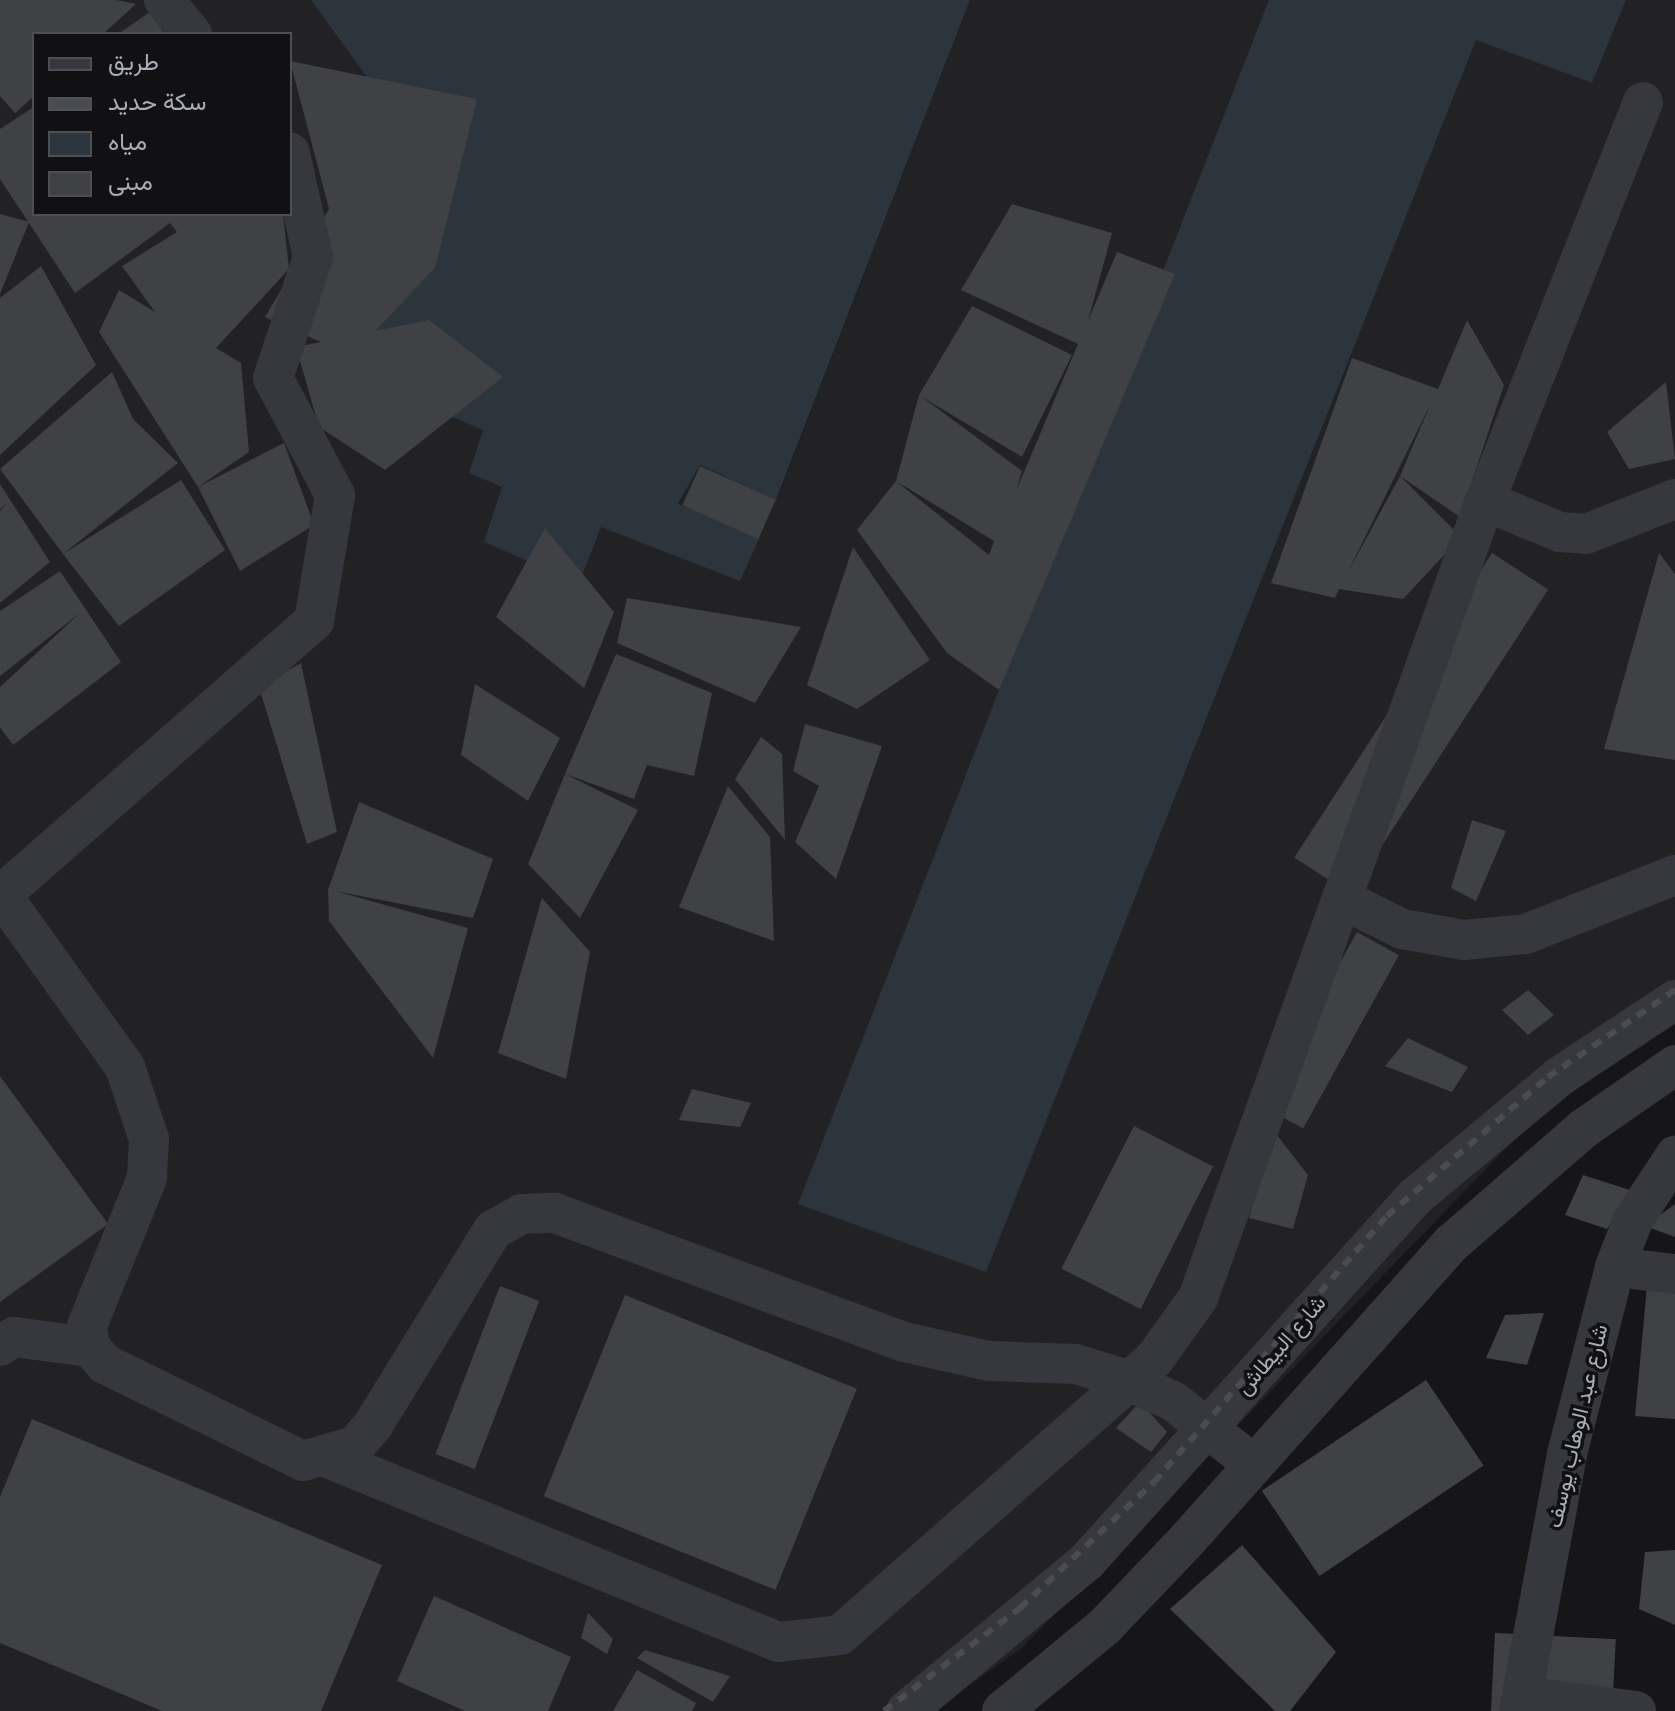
<!DOCTYPE html>
<meta charset="utf-8">
<style>
body{margin:0}
#map{position:relative;width:1675px;height:1711px;overflow:hidden;background:#161618;font-family:"Public Sans",Vazirmatn,sans-serif}
div>[style]{position:absolute}
.built>*{inset:0;background:#222225}
.water>*{inset:0;background:#2c353c}
.building>*{inset:0;background:#404145;transform-origin:0 0}
.minor>*{height:40px;margin:-20px;padding:0 20px;transform-origin:20px;border-radius:20px;background:#37383d}
.rail>*{height:6px;margin-top:-3px;transform-origin:0;background:repeating-linear-gradient(90deg,#4a4c52 0 10px,transparent 0 18px)}
span{translate:-50% -50%;white-space:nowrap;text-align:center;line-height:1.15;-webkit-text-stroke:7px #111113;paint-order:stroke}
.street-label{font-size:22px;color:#a8adb8}
.legend{position:absolute;left:32px;top:32px;width:260px;height:184px;box-sizing:border-box;background:#111113;border:2px solid #4d4f55;margin:0;padding:10px 14px;list-style:none;font-size:24px;color:#a8adb8}
.legend li{display:flex;align-items:center;gap:16px;height:40px}
.legend b{width:40px;border:2px solid #4d4f55}
</style>
<div id="map">
<div class="built">
<div style="clip-path:polygon(evenodd,0 0,311px 0,413px 141px,326px 363px,484px 430px,502px 486px,740px 581px,759px 537px,678px 505px,700px 465px,777px 499px,970px 0,1371px 0,1592px 83px,1626px 0,1675px 0,1675px 1015px,1548px 1105px,1022px 1648px,933px 1711px,0 1711px,0 0,34px 34px,290px 34px,290px 214px,34px 214px,34px 34px)"></div>
</div>
<div class="water">
<div style="clip-path:polygon(311px 0,970px 0,776px 500px,700px 465px,678px 504px,760px 537px,740px 581px,601px 527px,579px 583px,484px 542px,502px 487px,469px 473px,483px 430px,326px 363px,413px 141px)"></div>
<div style="clip-path:polygon(1269px 0,1626px 0,1592px 83px,1476px 40px,986px 1272px,798px 1204px)"></div>
</div>
<div class="building">
<div style="clip-path:polygon(0 0,116px 0,136px 4px,103px 34px,34px 34px,34px 96px,15px 113px,0 96px)"></div>
<div style="clip-path:polygon(150px 12px,165px 34px,118px 34px)"></div>
<div style="clip-path:polygon(290px 61px,477px 99px,435px 268px,375px 331px,429px 320px,503px 377px,385px 470px,319px 427px,296px 347px,321px 342px,265px 317px,329px 209px)"></div>
<div style="clip-path:polygon(34px 107px,34px 214px,283px 214px,289px 269px,216px 348px,241px 363px,249px 452px,198px 487px,99px 332px,119px 290px,155px 312px,122px 266px,177px 232px,170px 223px,75px 293px,0 179px,0 129px)"></div>
<div style="clip-path:polygon(evenodd,1012px 204px,1112px 233px,1088px 321px,1117px 252px,1175px 274px,999px 690px,947px 653px,857px 530px,896px 481px,919px 395px,972px 306px,1072px 355px,1022px 457px,922px 397px,1022px 471px,1016px 491px,1078px 344px,961px 290px,1012px 204px,896px 481px,994px 541px,989px 555px,896px 481px)"></div>
<div style="clip-path:polygon(0 214px,29px 222px,0 294px)"></div>
<div style="clip-path:polygon(41px 266px,96px 365px,0 455px,0 298px)"></div>
<div style="clip-path:polygon(1467px 320px,1504px 385px,1460px 517px,1400px 476px,1431px 403px,1347px 574px,1400px 476px,1461px 537px,1403px 599px,1339px 589px,1335px 598px,1271px 583px,1352px 358px,1438px 389px)"></div>
<div style="clip-path:polygon(112px 372px,133px 419px,178px 463px,63px 554px,181px 480px,225px 550px,119px 626px,63px 554px,0 469px)"></div>
<div style="clip-path:polygon(1666px 382px,1675px 459px,1629px 469px,1607px 432px)"></div>
<div style="clip-path:polygon(284px 443px,314px 525px,240px 571px,198px 487px)"></div>
<div style="left:700px;top:466px;width:83px;height:43px;rotate:24deg"></div>
<div style="clip-path:polygon(0 484px,50px 562px,0 603px,0 511px,7px 503px,0 509px)"></div>
<div style="clip-path:polygon(545px 528px,614px 612px,584px 688px,496px 617px)"></div>
<div style="clip-path:polygon(853px 547px,930px 660px,857px 709px,807px 685px)"></div>
<div style="left:1492px;top:553px;width:67px;height:363px;rotate:33deg"></div>
<div style="clip-path:polygon(1659px 553px,1675px 574px,1675px 760px,1604px 749px)"></div>
<div style="clip-path:polygon(60px 571px,121px 662px,13px 745px,0 727px,0 687px,80px 613px,0 676px,0 611px)"></div>
<div style="clip-path:polygon(627px 598px,801px 627px,755px 703px,617px 643px)"></div>
<div style="clip-path:polygon(616px 654px,712px 693px,694px 776px,647px 765px,634px 799px,565px 774px)"></div>
<div style="clip-path:polygon(301px 663px,337px 832px,307px 844px,259px 687px)"></div>
<div style="clip-path:polygon(475px 684px,560px 738px,528px 801px,461px 755px)"></div>
<div style="clip-path:polygon(805px 724px,882px 746px,836px 879px,795px 842px,819px 786px,793px 771px)"></div>
<div style="clip-path:polygon(761px 737px,782px 754px,785px 840px,735px 779px)"></div>
<div style="clip-path:polygon(565px 774px,638px 810px,580px 918px,528px 864px)"></div>
<div style="clip-path:polygon(728px 786px,770px 837px,774px 941px,679px 907px)"></div>
<div style="clip-path:polygon(359px 802px,493px 859px,473px 918px,335px 891px,468px 928px,433px 1058px,329px 921px,328px 890px)"></div>
<div style="clip-path:polygon(1472px 820px,1506px 831px,1476px 901px,1451px 888px)"></div>
<div style="clip-path:polygon(542px 898px,590px 952px,566px 1079px,498px 1053px)"></div>
<div style="left:1357px;top:932px;width:48px;height:198px;rotate:29deg"></div>
<div style="clip-path:polygon(1528px 990px,1554px 1015px,1528px 1035px,1502px 1010px)"></div>
<div style="clip-path:polygon(1408px 1038px,1468px 1067px,1452px 1092px,1385px 1066px)"></div>
<div style="clip-path:polygon(0 1076px,108px 1224px,0 1302px)"></div>
<div style="clip-path:polygon(692px 1089px,751px 1103px,740px 1127px,679px 1120px)"></div>
<div style="left:1134px;top:1126px;width:89px;height:160px;rotate:27deg"></div>
<div style="clip-path:polygon(1273px 1130px,1308px 1175px,1293px 1229px,1249px 1218px)"></div>
<div style="clip-path:polygon(1583px 1175px,1633px 1191px,1607px 1229px,1565px 1215px)"></div>
<div style="clip-path:polygon(1675px 1204px,1675px 1237px,1645px 1226px)"></div>
<div style="clip-path:polygon(1650px 1254px,1675px 1257px,1675px 1419px,1635px 1416px)"></div>
<div style="left:500px;top:1286px;width:42px;height:180px;rotate:21deg"></div>
<div style="left:625px;top:1295px;width:250px;height:217px;rotate:22deg"></div>
<div style="clip-path:polygon(1544px 1313px,1527px 1365px,1486px 1358px,1505px 1315px)"></div>
<div style="left:1426px;top:1380px;width:103px;height:198px;rotate:56deg"></div>
<div style="clip-path:polygon(1140px 1402px,1167px 1432px,1151px 1452px,1116px 1428px)"></div>
<div style="clip-path:polygon(32px 1419px,382px 1565px,321px 1711px,162px 1711px,0 1643px,0 1497px)"></div>
<div style="clip-path:polygon(1242px 1545px,1336px 1652px,1290px 1711px,1275px 1711px,1170px 1609px)"></div>
<div style="clip-path:polygon(1675px 1550px,1675px 1625px,1639px 1609px,1645px 1552px)"></div>
<div style="clip-path:polygon(434px 1596px,571px 1657px,548px 1711px,465px 1711px,397px 1681px)"></div>
<div style="clip-path:polygon(588px 1613px,613px 1639px,607px 1654px,581px 1638px)"></div>
<div style="left:1495px;top:1633px;width:121px;height:78px;rotate:3deg"></div>
<div style="clip-path:polygon(645px 1650px,730px 1676px,713px 1702px,637px 1658px)"></div>
<div style="clip-path:polygon(637px 1670px,696px 1703px,692px 1711px,613px 1711px)"></div>
</div>
<div class="minor">
<div style="left:164px;top:0;width:44px;rotate:50.5deg"></div>
<div style="left:1485px;top:501px;width:81px;rotate:22.5deg"></div>
<div style="left:1560px;top:532px;width:26px;rotate:4deg"></div>
<div style="left:1586px;top:534px;width:96px;rotate:-21.5deg"></div>
<div style="left:0;top:893px;width:214px;rotate:54.3deg"></div>
<div style="left:125px;top:1067px;width:76px;rotate:71.6deg"></div>
<div style="left:149px;top:1139px;width:39px;rotate:93deg"></div>
<div style="left:147px;top:1178px;width:160px;rotate:112.1deg"></div>
<div style="left:87px;top:1326px;width:21px;rotate:82deg"></div>
<div style="left:90px;top:1347px;width:23px;rotate:49deg"></div>
<div style="left:105px;top:1364px;width:220px;rotate:26.1deg"></div>
<div style="left:303px;top:1461px;width:54px;rotate:-16.1deg"></div>
<div style="left:355px;top:1446px;width:28px;rotate:-49deg"></div>
<div style="left:373px;top:1425px;width:229px;rotate:-58.4deg"></div>
<div style="left:493px;top:1230px;width:33px;rotate:-29deg"></div>
<div style="left:522px;top:1214px;width:33px;rotate:-2deg"></div>
<div style="left:555px;top:1213px;width:372px;rotate:20.3deg"></div>
<div style="left:904px;top:1342px;width:87px;rotate:12.6deg"></div>
<div style="left:989px;top:1361px;width:87px;rotate:2deg"></div>
<div style="left:1076px;top:1364px;width:50px;rotate:17.4deg"></div>
<div style="left:1124px;top:1379px;width:54px;rotate:24.2deg"></div>
<div style="left:1173px;top:1401px;width:102px;rotate:38.2deg"></div>
<div style="left:1px;top:895px;width:416px;rotate:-41.2deg"></div>
<div style="left:314px;top:621px;width:128px;rotate:-80.5deg"></div>
<div style="left:335px;top:495px;width:132px;rotate:-117.9deg"></div>
<div style="left:273px;top:378px;width:127px;rotate:-71.7deg"></div>
<div style="left:313px;top:257px;width:107px;rotate:-102.5deg"></div>
<div style="left:1346px;top:901px;width:63px;rotate:26.6deg"></div>
<div style="left:1402px;top:929px;width:63px;rotate:10.1deg"></div>
<div style="left:1464px;top:940px;width:62px;rotate:-5.5deg"></div>
<div style="left:1526px;top:934px;width:160px;rotate:-21.6deg"></div>
<div style="left:1615px;top:1267px;width:60px;rotate:6.7deg"></div>
<div style="left:0;top:1346px;width:17px;rotate:-33deg"></div>
<div style="left:14px;top:1337px;width:77px;rotate:7.5deg"></div>
<div style="left:330px;top:1459px;width:485px;rotate:22.2deg"></div>
<div style="left:779px;top:1642px;width:61px;rotate:-6.5deg"></div>
<div style="left:840px;top:1635px;width:419px;rotate:-41.3deg"></div>
<div style="left:1155px;top:1358px;width:74px;rotate:-54.4deg"></div>
<div style="left:1198px;top:1298px;width:847px;rotate:-70.2deg"></div>
<div style="left:1485px;top:501px;width:429px;rotate:-68.4deg"></div>
<div style="left:1522px;top:1696px;width:115px;rotate:7.5deg"></div>
<div style="left:906px;top:1711px;width:235px;rotate:-39.6deg"></div>
<div style="left:1087px;top:1561px;width:491px;rotate:-48deg"></div>
<div style="left:1416px;top:1196px;width:187px;rotate:-39.8deg"></div>
<div style="left:1560px;top:1076px;width:138px;rotate:-33.5deg"></div>
<div style="left:1002px;top:1711px;width:134px;rotate:-39.5deg"></div>
<div style="left:1105px;top:1626px;width:120px;rotate:-46.3deg"></div>
<div style="left:1188px;top:1539px;width:397px;rotate:-48.3deg"></div>
<div style="left:1452px;top:1243px;width:174px;rotate:-41deg"></div>
<div style="left:1583px;top:1129px;width:112px;rotate:-34.8deg"></div>
<div style="left:1519px;top:1711px;width:261px;rotate:-79.4deg"></div>
<div style="left:1567px;top:1454px;width:193px;rotate:-75.6deg"></div>
<div style="left:1615px;top:1267px;width:50px;rotate:-69deg"></div>
<div style="left:1633px;top:1220px;width:77px;rotate:-56.7deg"></div>
</div>
<div class="rail">
<div style="left:884px;top:1711px;width:171px;rotate:-37.1deg"></div>
<div style="left:1020px;top:1608px;width:184px;rotate:-43.2deg"></div>
<div style="left:1154px;top:1482px;width:354px;rotate:-48.8deg"></div>
<div style="left:1387px;top:1216px;width:213px;rotate:-40.8deg"></div>
<div style="left:1548px;top:1077px;width:154px;rotate:-34.4deg"></div>
</div>
<div class="street-label">
<span style="left:1281px;top:1345px;rotate:-49deg">شارع البيطاش</span>
<span style="left:1577px;top:1426px;rotate:-77deg">شارع عبد الوهاب يوسف</span>
</div>
<ul class="legend">
<li><b style="height:10px;background:#37383d"></b>طريق</li>
<li><b style="height:10px;background:#4a4c52"></b>سكة حديد</li>
<li><b style="height:22px;background:#2c353c"></b>مياه</li>
<li><b style="height:22px;background:#404145"></b>مبنى</li>
</ul>
</div>
